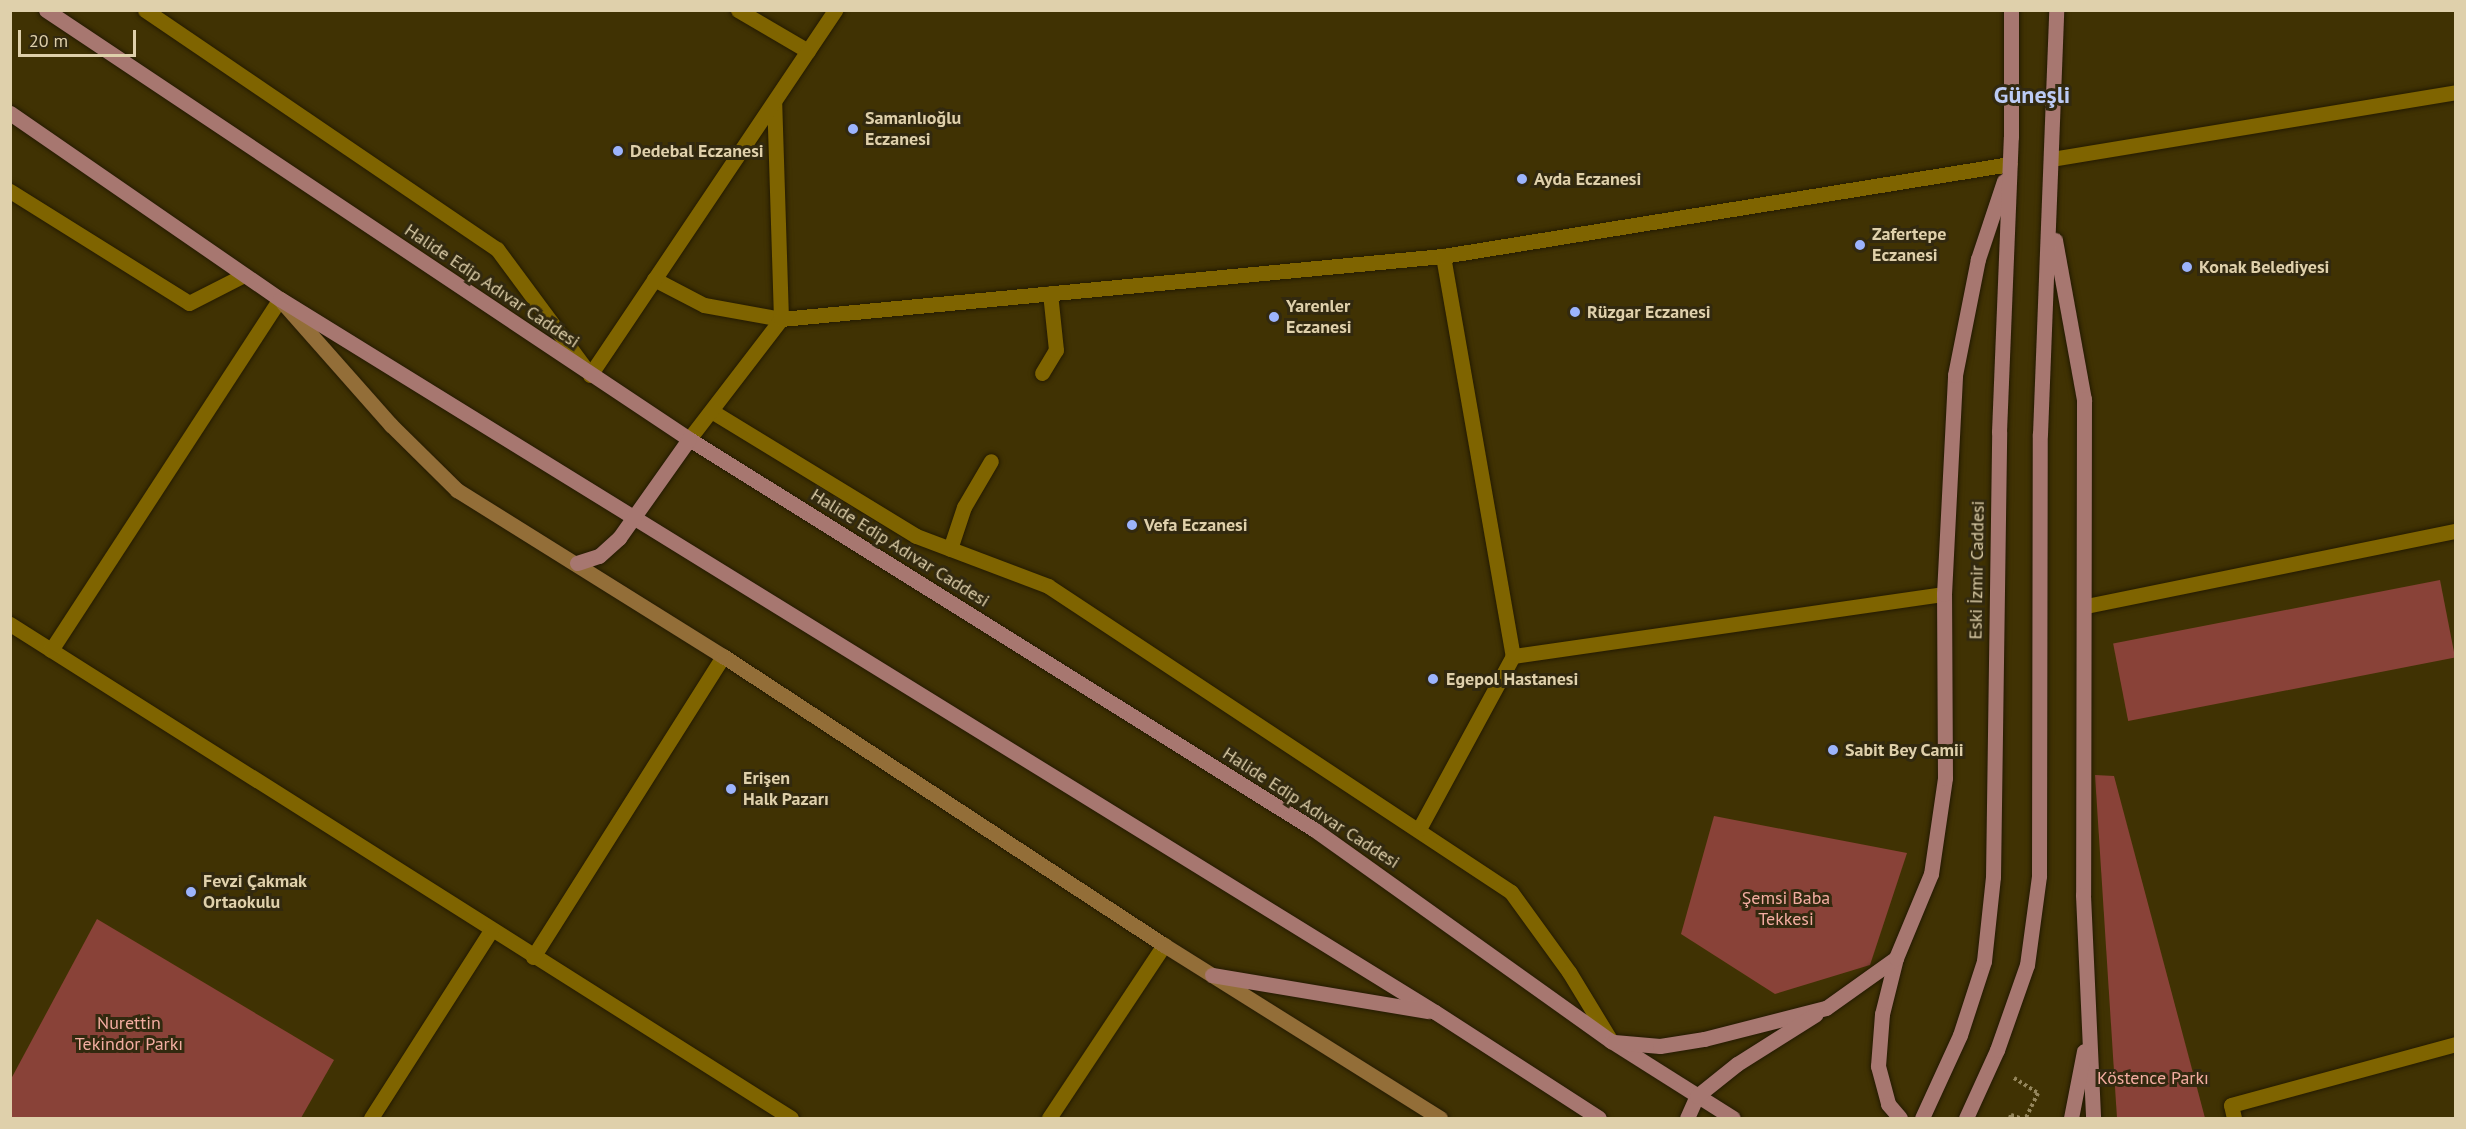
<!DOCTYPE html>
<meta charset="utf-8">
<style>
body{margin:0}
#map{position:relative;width:2466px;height:1129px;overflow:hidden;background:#403203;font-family:"PT Sans",sans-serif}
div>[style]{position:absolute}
.green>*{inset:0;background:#894238;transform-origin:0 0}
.path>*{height:4px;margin-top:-2px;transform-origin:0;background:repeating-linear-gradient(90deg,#95865c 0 3px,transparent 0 6px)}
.roads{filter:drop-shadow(0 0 2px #231a02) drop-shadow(0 0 2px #231a02)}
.service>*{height:15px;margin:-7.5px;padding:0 7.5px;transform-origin:7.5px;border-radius:7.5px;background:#7f6400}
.minor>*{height:15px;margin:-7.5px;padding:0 7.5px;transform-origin:7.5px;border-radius:7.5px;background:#7f6400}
.secondary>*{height:15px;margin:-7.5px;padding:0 7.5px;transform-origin:7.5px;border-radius:7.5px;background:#936e38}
.primary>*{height:15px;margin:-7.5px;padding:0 7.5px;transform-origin:7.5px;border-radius:7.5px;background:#a77770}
.dots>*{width:16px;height:16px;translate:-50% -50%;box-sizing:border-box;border:3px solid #32290f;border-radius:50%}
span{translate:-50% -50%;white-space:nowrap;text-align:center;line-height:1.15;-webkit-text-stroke:6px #32290f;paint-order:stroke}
.poi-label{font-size:18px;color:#dfd0ab;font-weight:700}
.left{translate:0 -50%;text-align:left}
.street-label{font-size:18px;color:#dfd0ab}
.park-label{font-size:18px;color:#f3ada1}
.district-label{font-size:24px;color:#bccbf4;font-weight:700}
.frame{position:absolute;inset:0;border:12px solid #dfd0ab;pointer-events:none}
.scale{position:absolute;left:18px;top:30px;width:118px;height:27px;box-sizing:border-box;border:3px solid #dfd0ab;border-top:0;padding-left:8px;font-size:18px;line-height:21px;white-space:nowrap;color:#dfd0ab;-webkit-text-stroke:4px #32290f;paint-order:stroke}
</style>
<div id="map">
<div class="green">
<div style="left:2440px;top:580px;width:79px;height:333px;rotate:79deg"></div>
<div style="clip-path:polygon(2095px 775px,2114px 776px,2205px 1118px,2117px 1118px)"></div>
<div style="clip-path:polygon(1714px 816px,1907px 853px,1870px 965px,1775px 994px,1681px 934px)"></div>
<div style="clip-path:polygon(97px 919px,334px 1060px,301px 1118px,11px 1118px,11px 1079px)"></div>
</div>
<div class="path">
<div style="left:2014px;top:1078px;width:28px;rotate:32deg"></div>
<div style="left:2038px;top:1093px;width:28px;rotate:116deg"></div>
<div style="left:2010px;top:1118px;width:3px;rotate:-72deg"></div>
<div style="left:2011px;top:1115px;width:9px;rotate:18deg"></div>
</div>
<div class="roads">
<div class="service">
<div style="left:145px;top:10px;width:425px;rotate:34.2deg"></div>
<div style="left:497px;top:249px;width:148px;rotate:53.5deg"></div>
<div style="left:10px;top:191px;width:211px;rotate:32deg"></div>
<div style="left:189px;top:303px;width:62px;rotate:-27deg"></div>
<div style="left:1042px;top:373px;width:27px;rotate:-59deg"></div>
<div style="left:1056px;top:350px;width:57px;rotate:-96deg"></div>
<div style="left:950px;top:549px;width:44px;rotate:-71.6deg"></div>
<div style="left:964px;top:507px;width:53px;rotate:-59.6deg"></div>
</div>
<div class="minor">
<div style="left:738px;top:10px;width:81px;rotate:30.4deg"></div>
<div style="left:2052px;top:159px;width:410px;rotate:-9.4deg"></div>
<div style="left:1443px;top:256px;width:406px;rotate:80.1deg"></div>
<div style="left:654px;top:279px;width:56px;rotate:27.5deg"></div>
<div style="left:704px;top:305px;width:78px;rotate:10.3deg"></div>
<div style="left:781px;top:319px;width:217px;rotate:-91.8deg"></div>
<div style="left:590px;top:375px;width:440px;rotate:-56.1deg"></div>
<div style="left:713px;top:412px;width:238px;rotate:31.4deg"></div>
<div style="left:916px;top:536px;width:141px;rotate:20.7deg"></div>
<div style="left:1048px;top:586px;width:555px;rotate:33.46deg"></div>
<div style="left:1511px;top:892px;width:99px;rotate:54.1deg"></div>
<div style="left:1569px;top:972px;width:81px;rotate:58.7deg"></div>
<div style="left:689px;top:439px;width:151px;rotate:-52.5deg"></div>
<div style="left:781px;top:319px;width:665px;rotate:-5.44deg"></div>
<div style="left:1443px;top:256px;width:574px;rotate:-9.22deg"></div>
<div style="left:2086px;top:606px;width:378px;rotate:-11.5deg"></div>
<div style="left:10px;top:624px;width:924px;rotate:32.31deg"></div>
<div style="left:51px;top:650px;width:419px;rotate:-56.9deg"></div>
<div style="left:1419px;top:829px;width:197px;rotate:-61.5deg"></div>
<div style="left:1513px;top:656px;width:435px;rotate:-8.2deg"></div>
<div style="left:533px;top:957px;width:356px;rotate:-57.7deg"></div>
<div style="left:371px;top:1118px;width:223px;rotate:-57.4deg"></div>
<div style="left:1049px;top:1118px;width:208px;rotate:-56.4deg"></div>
<div style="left:2234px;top:1118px;width:13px;rotate:-103deg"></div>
<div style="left:2231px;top:1105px;width:233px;rotate:-15.2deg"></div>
</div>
<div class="secondary">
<div style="left:283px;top:303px;width:163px;rotate:48.5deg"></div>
<div style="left:391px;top:425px;width:93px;rotate:44.6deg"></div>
<div style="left:457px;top:490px;width:314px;rotate:32deg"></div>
<div style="left:723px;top:656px;width:527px;rotate:33.24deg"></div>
<div style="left:1164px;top:945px;width:326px;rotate:32.1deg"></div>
</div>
<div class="primary">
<div style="left:46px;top:10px;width:773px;rotate:33.71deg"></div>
<div style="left:689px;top:439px;width:738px;rotate:31.99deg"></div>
<div style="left:1315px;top:830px;width:364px;rotate:35.5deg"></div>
<div style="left:1611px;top:1041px;width:144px;rotate:32.3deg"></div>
<div style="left:10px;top:113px;width:328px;rotate:34.6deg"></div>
<div style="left:280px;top:299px;width:1357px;rotate:31.69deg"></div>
<div style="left:1435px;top:1012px;width:195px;rotate:32.9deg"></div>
<div style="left:2055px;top:240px;width:162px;rotate:79.7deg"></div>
<div style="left:2084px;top:399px;width:496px;rotate:90.1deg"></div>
<div style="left:2083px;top:895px;width:223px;rotate:87.4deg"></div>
<div style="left:577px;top:563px;width:23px;rotate:-18deg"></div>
<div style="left:599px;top:556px;width:27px;rotate:-42deg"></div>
<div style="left:619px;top:538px;width:121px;rotate:-54.7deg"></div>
<div style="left:1896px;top:958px;width:58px;rotate:104deg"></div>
<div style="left:1882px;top:1014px;width:52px;rotate:94.4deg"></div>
<div style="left:1878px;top:1066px;width:39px;rotate:75deg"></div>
<div style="left:1888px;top:1104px;width:18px;rotate:49deg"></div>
<div style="left:1212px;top:975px;width:219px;rotate:9.5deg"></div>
<div style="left:1614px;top:1042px;width:46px;rotate:5deg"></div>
<div style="left:1660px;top:1046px;width:45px;rotate:-9deg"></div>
<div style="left:1704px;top:1039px;width:126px;rotate:-14.3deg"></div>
<div style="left:1826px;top:1008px;width:86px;rotate:-35.5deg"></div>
<div style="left:1896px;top:958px;width:91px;rotate:-67.4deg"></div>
<div style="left:1931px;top:874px;width:97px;rotate:-81.7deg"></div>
<div style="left:1945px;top:778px;width:184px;rotate:-90.3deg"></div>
<div style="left:1944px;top:594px;width:219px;rotate:-87.1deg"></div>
<div style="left:1955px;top:375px;width:118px;rotate:-78.8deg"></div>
<div style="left:1978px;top:259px;width:82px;rotate:-71.6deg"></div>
<div style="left:1687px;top:1118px;width:24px;rotate:-66deg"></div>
<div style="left:1697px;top:1096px;width:51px;rotate:-38.7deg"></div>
<div style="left:1737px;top:1064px;width:93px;rotate:-32.3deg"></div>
<div style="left:1922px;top:1118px;width:91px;rotate:-65.4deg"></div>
<div style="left:1960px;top:1035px;width:78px;rotate:-72deg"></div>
<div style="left:1984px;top:961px;width:84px;rotate:-83.9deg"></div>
<div style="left:1993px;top:877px;width:445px;rotate:-89.2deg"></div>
<div style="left:1999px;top:432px;width:295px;rotate:-87.7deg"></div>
<div style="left:2011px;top:137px;width:127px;rotate:-90deg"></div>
<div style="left:1966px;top:1118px;width:75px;rotate:-65.5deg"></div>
<div style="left:1997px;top:1050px;width:90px;rotate:-70.6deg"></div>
<div style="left:2027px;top:965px;width:90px;rotate:-82.3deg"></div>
<div style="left:2039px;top:876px;width:442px;rotate:-89.9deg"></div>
<div style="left:2040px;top:434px;width:424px;rotate:-87.8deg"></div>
<div style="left:2071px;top:1118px;width:68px;rotate:-79deg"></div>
</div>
</div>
<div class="dots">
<div style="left:853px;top:129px;background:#9cb4fd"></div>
<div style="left:618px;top:151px;background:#9cb4fd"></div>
<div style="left:1522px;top:179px;background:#9cb4fd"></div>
<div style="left:1860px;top:245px;background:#9cb4fd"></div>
<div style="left:2187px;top:267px;background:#9cb4fd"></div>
<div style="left:1575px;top:312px;background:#9cb4fd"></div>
<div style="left:1274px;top:317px;background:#9cb4fd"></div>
<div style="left:1132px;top:525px;background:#9cb4fd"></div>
<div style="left:1433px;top:679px;background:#9cb4fd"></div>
<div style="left:1833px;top:750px;background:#9cb4fd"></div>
<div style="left:731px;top:789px;background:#9cb4fd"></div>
<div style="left:191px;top:892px;background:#9cb4fd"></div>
</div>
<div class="poi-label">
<span class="left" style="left:865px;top:129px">Samanlıoğlu<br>Eczanesi</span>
<span class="left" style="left:630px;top:151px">Dedebal Eczanesi</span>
<span class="left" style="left:1534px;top:179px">Ayda Eczanesi</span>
<span class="left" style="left:1872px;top:245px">Zafertepe<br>Eczanesi</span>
<span class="left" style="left:2199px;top:267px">Konak Belediyesi</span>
<span class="left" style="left:1286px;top:317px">Yarenler<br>Eczanesi</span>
<span class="left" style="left:1587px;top:312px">Rüzgar Eczanesi</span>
<span class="left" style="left:1144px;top:525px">Vefa Eczanesi</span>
<span class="left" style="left:1446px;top:679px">Egepol Hastanesi</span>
<span class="left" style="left:1845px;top:750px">Sabit Bey Camii</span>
<span class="left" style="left:743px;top:789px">Erişen<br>Halk Pazarı</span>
<span class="left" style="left:203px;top:892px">Fevzi Çakmak<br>Ortaokulu</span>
</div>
<div class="street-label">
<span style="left:492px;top:286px;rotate:34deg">Halide Edip Adıvar Caddesi</span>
<span style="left:900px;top:548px;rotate:32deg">Halide Edip Adıvar Caddesi</span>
<span style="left:1977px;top:570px;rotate:-89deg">Eski İzmir Caddesi</span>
<span style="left:1311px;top:808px;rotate:33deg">Halide Edip Adıvar Caddesi</span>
</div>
<div class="park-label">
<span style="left:1786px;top:909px">Şemsi Baba<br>Tekkesi</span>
<span style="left:129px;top:1034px">Nurettin<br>Tekindor Parkı</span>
<span style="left:2153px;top:1078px">Köstence Parkı</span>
</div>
<div class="district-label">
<span style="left:2032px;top:95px">Güneşli</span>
</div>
<div class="frame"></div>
<div class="scale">20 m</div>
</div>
